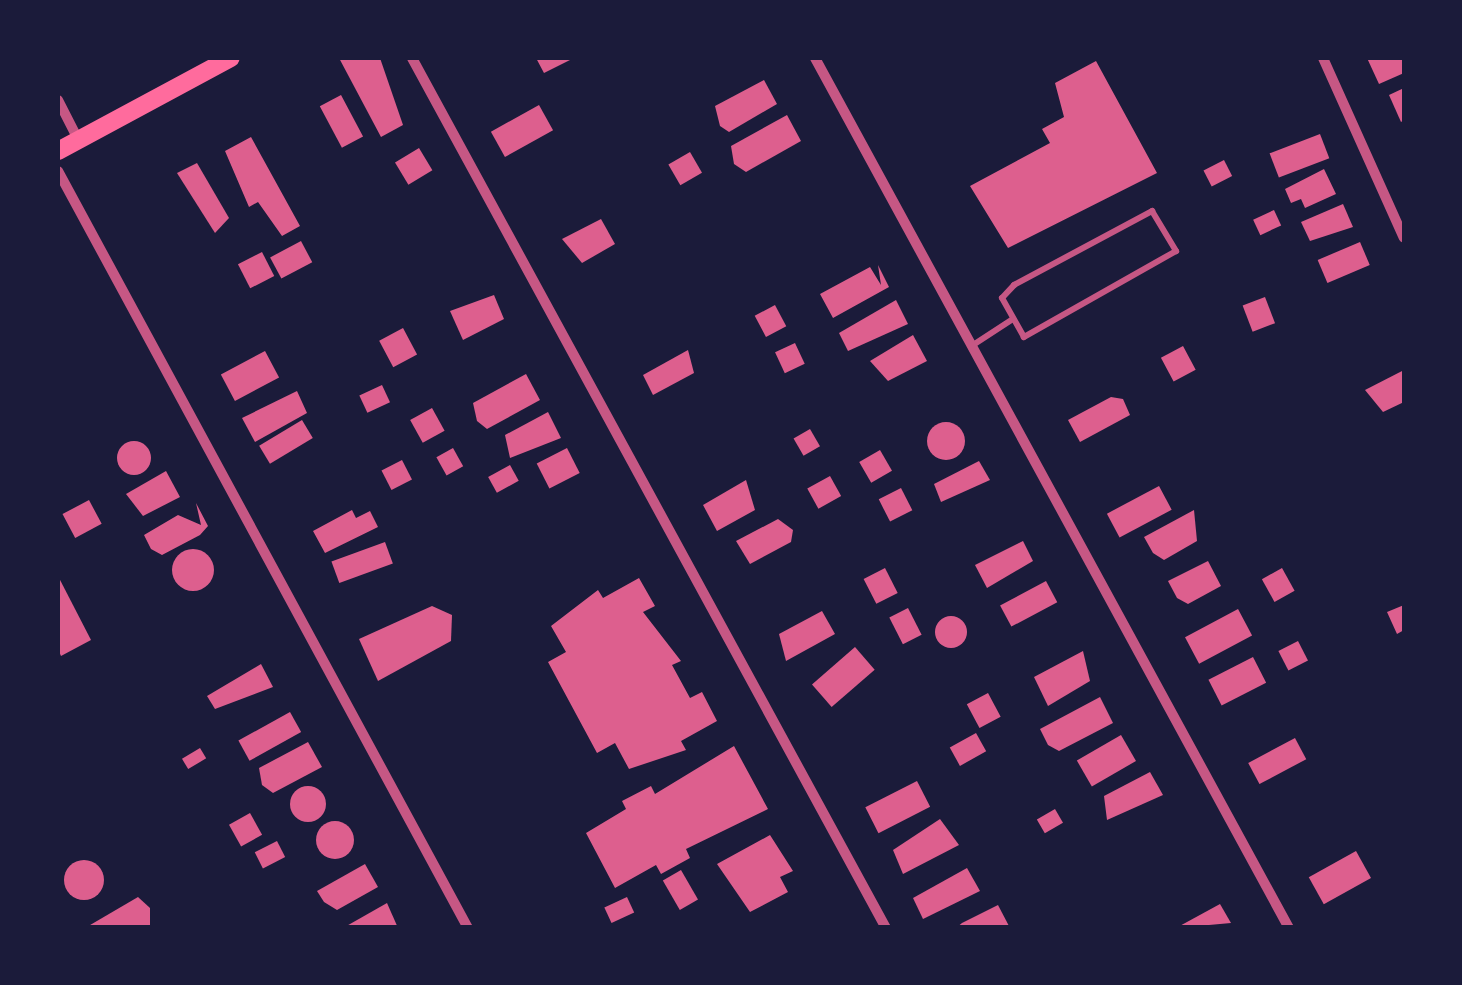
<!DOCTYPE html>
<style>
body{margin:0}
#map{position:relative;width:1462px;height:985px;overflow:hidden;background:#1b1b3a;font-family:"Times New Roman",serif}
div>[style]{position:absolute}
.building>*{inset:0;background:#dd5f8e;transform-origin:0 0}
.round{border-radius:50%}
.service>*{height:6px;margin:-3px;padding:0 3px;transform-origin:3px;border-radius:3px;background:#c65784}
.minor>*{height:10px;margin:-5px;padding:0 5px;transform-origin:5px;border-radius:5px;background:#c65784}
.secondary>*{height:18px;margin:-9px;padding:0 9px;transform-origin:9px;border-radius:9px;background:#ff6b9d}
span{translate:-50% -50%;white-space:nowrap;text-align:center;line-height:1.15;-webkit-text-stroke:9px #1b1b3a;paint-order:stroke}
.frame{position:absolute;inset:0;border:60px solid #1b1b3a;pointer-events:none}
</style>
<div id="map">
<div class="building">
<div style="clip-path:polygon(339px 58px,380px 58px,403px 125px,381px 137px)"></div>
<div style="clip-path:polygon(536px 58px,574px 58px,544px 73px)"></div>
<div style="clip-path:polygon(1367px 58px,1403px 58px,1404px 73px,1379px 84px)"></div>
<div style="clip-path:polygon(1096px 61px,1157px 173px,1008px 248px,970px 186px,1050px 143px,1042px 129px,1064px 117px,1055px 83px)"></div>
<div style="clip-path:polygon(764px 80px,777px 104px,729px 132px,720px 126px,715px 106px)"></div>
<div style="clip-path:polygon(1404px 88px,1404px 120px,1401px 122px,1389px 95px)"></div>
<div style="left:341px;top:95px;width:47px;height:24px;rotate:62deg"></div>
<div style="left:539px;top:105px;width:29px;height:55px;rotate:61deg"></div>
<div style="clip-path:polygon(787px 115px,801px 141px,746px 172px,734px 164px,731px 146px)"></div>
<div style="left:1320px;top:134px;width:26px;height:54px;rotate:69deg"></div>
<div style="clip-path:polygon(251px 137px,300px 226px,282px 236px,258px 202px,249px 207px,225px 151px)"></div>
<div style="left:419px;top:148px;width:26px;height:28px;rotate:59deg"></div>
<div style="left:690px;top:152px;width:24px;height:25px;rotate:60deg"></div>
<div style="left:1224px;top:160px;width:18px;height:23px;rotate:63deg"></div>
<div style="clip-path:polygon(197px 163px,229px 218px,215px 233px,177px 173px)"></div>
<div style="clip-path:polygon(1324px 169px,1336px 194px,1305px 208px,1301px 199px,1291px 203px,1285px 189px)"></div>
<div style="clip-path:polygon(1343px 204px,1353px 227px,1310px 241px,1301px 222px)"></div>
<div style="left:1274px;top:210px;width:17px;height:23px;rotate:65deg"></div>
<div style="clip-path:polygon(601px 219px,615px 244px,582px 263px,562px 239px)"></div>
<div style="left:301px;top:241px;width:24px;height:35px;rotate:62deg"></div>
<div style="left:1360px;top:242px;width:25px;height:46px;rotate:67deg"></div>
<div style="left:262px;top:252px;width:27px;height:27px;rotate:63deg"></div>
<div style="clip-path:polygon(878px 265px,889px 287px,833px 318px,820px 294px,870px 267px,881px 285px)"></div>
<div style="clip-path:polygon(494px 295px,504px 319px,463px 340px,450px 311px)"></div>
<div style="left:1265px;top:297px;width:28px;height:24px;rotate:69deg"></div>
<div style="clip-path:polygon(896px 300px,908px 324px,848px 351px,839px 333px)"></div>
<div style="left:775px;top:305px;width:24px;height:23px;rotate:62deg"></div>
<div style="left:403px;top:328px;width:30px;height:27px;rotate:62deg"></div>
<div style="clip-path:polygon(913px 335px,927px 361px,888px 381px,870px 361px)"></div>
<div style="left:795px;top:343px;width:23px;height:22px;rotate:65deg"></div>
<div style="left:1183px;top:346px;width:27px;height:25px;rotate:62deg"></div>
<div style="clip-path:polygon(688px 350px,694px 373px,653px 395px,643px 375px)"></div>
<div style="left:265px;top:351px;width:30px;height:50px;rotate:62deg"></div>
<div style="clip-path:polygon(1404px 370px,1404px 402px,1383px 412px,1365px 390px)"></div>
<div style="clip-path:polygon(526px 374px,540px 400px,487px 429px,477px 421px,473px 403px)"></div>
<div style="left:382px;top:385px;width:19px;height:25px;rotate:65deg"></div>
<div style="clip-path:polygon(297px 391px,307px 413px,255px 442px,242px 418px)"></div>
<div style="clip-path:polygon(1111px 397px,1123px 399px,1130px 415px,1080px 442px,1068px 420px)"></div>
<div style="left:432px;top:408px;width:26px;height:25px;rotate:61deg"></div>
<div style="clip-path:polygon(548px 412px,561px 438px,510px 458px,505px 435px)"></div>
<div style="left:302px;top:420px;width:21px;height:50px;rotate:59deg"></div>
<div class="round" style="left:927px;top:422px;width:38px;height:38px"></div>
<div style="left:810px;top:429px;width:20px;height:19px;rotate:60deg"></div>
<div class="round" style="left:117px;top:441px;width:34px;height:34px"></div>
<div style="left:453px;top:448px;width:21px;height:19px;rotate:61deg"></div>
<div style="left:567px;top:448px;width:28px;height:34px;rotate:63deg"></div>
<div style="left:880px;top:450px;width:24px;height:24px;rotate:60deg"></div>
<div style="left:402px;top:460px;width:22px;height:23px;rotate:63deg"></div>
<div style="clip-path:polygon(979px 461px,990px 480px,941px 502px,934px 484px)"></div>
<div style="left:510px;top:465px;width:18px;height:25px;rotate:61deg"></div>
<div style="clip-path:polygon(166px 471px,180px 497px,143px 516px,126px 494px)"></div>
<div style="left:830px;top:476px;width:23px;height:26px;rotate:61deg"></div>
<div style="clip-path:polygon(746px 480px,755px 510px,717px 531px,703px 505px)"></div>
<div style="left:1159px;top:486px;width:27px;height:59px;rotate:62deg"></div>
<div style="left:901px;top:488px;width:25px;height:25px;rotate:63deg"></div>
<div style="left:89px;top:500px;width:27px;height:30px;rotate:62deg"></div>
<div style="clip-path:polygon(196px 503px,208px 526px,200px 535px,162px 555px,151px 549px,144px 535px,178px 515px,201px 525px)"></div>
<div style="clip-path:polygon(352px 510px,356px 518px,370px 511px,378px 527px,325px 553px,313px 531px)"></div>
<div style="clip-path:polygon(1194px 510px,1197px 541px,1164px 560px,1153px 553px,1144px 537px)"></div>
<div style="clip-path:polygon(778px 519px,793px 530px,791px 542px,750px 564px,736px 541px)"></div>
<div style="clip-path:polygon(1023px 541px,1033px 561px,987px 588px,975px 565px)"></div>
<div style="left:385px;top:542px;width:23px;height:57px;rotate:70deg"></div>
<div class="round" style="left:172px;top:549px;width:42px;height:42px"></div>
<div style="clip-path:polygon(1208px 561px,1221px 586px,1188px 604px,1177px 598px,1168px 581px)"></div>
<div style="left:885px;top:568px;width:28px;height:24px;rotate:63deg"></div>
<div style="left:1282px;top:568px;width:26px;height:23px;rotate:61deg"></div>
<div style="clip-path:polygon(58px 576px,91px 640px,61px 656px,58px 649px)"></div>
<div style="clip-path:polygon(639px 578px,655px 606px,643px 612px,681px 661px,672px 665px,690px 698px,702px 692px,717px 721px,681px 741px,686px 750px,629px 769px,615px 743px,597px 753px,548px 662px,566px 652px,551px 626px,598px 590px,603px 598px)"></div>
<div style="left:1046px;top:581px;width:24px;height:52px;rotate:62deg"></div>
<div style="clip-path:polygon(1404px 605px,1404px 630px,1397px 634px,1387px 612px)"></div>
<div style="clip-path:polygon(432px 606px,452px 615px,451px 641px,378px 681px,359px 639px)"></div>
<div style="left:908px;top:608px;width:30px;height:21px;rotate:63deg"></div>
<div style="left:1238px;top:609px;width:30px;height:60px;rotate:62deg"></div>
<div style="clip-path:polygon(822px 611px,835px 634px,786px 661px,779px 634px)"></div>
<div class="round" style="left:935px;top:616px;width:32px;height:32px"></div>
<div style="left:1298px;top:641px;width:22px;height:22px;rotate:63deg"></div>
<div style="left:855px;top:647px;width:30px;height:57px;rotate:49deg"></div>
<div style="clip-path:polygon(1083px 651px,1090px 681px,1048px 706px,1034px 677px)"></div>
<div style="left:1253px;top:657px;width:29px;height:50px;rotate:63deg"></div>
<div style="clip-path:polygon(261px 664px,273px 687px,215px 709px,207px 696px)"></div>
<div style="left:988px;top:693px;width:27px;height:24px;rotate:62deg"></div>
<div style="clip-path:polygon(1100px 697px,1113px 723px,1059px 751px,1048px 745px,1040px 729px)"></div>
<div style="left:290px;top:712px;width:23px;height:59px;rotate:61deg"></div>
<div style="left:976px;top:733px;width:21px;height:30px;rotate:61deg"></div>
<div style="left:1121px;top:735px;width:30px;height:51px;rotate:60deg"></div>
<div style="left:1295px;top:738px;width:24px;height:53px;rotate:62deg"></div>
<div style="clip-path:polygon(308px 742px,322px 767px,273px 793px,262px 785px,259px 768px)"></div>
<div style="clip-path:polygon(734px 746px,768px 809px,686px 849px,690px 858px,661px 874px,656px 865px,615px 888px,586px 833px,626px 809px,622px 801px,651px 786px,655px 794px)"></div>
<div style="left:200px;top:748px;width:12px;height:21px;rotate:59deg"></div>
<div style="clip-path:polygon(1150px 772px,1163px 795px,1107px 820px,1104px 796px)"></div>
<div style="left:917px;top:781px;width:29px;height:58px;rotate:63deg"></div>
<div class="round" style="left:290px;top:786px;width:36px;height:36px"></div>
<div style="left:1055px;top:809px;width:16px;height:21px;rotate:60deg"></div>
<div style="left:250px;top:813px;width:25px;height:24px;rotate:61deg"></div>
<div style="clip-path:polygon(940px 819px,959px 845px,903px 874px,893px 850px)"></div>
<div class="round" style="left:316px;top:821px;width:38px;height:38px"></div>
<div style="clip-path:polygon(770px 835px,793px 871px,780px 877px,788px 892px,750px 912px,717px 864px)"></div>
<div style="left:277px;top:841px;width:18px;height:25px;rotate:63deg"></div>
<div style="left:1356px;top:851px;width:31px;height:54px;rotate:61deg"></div>
<div class="round" style="left:64px;top:860px;width:40px;height:40px"></div>
<div style="clip-path:polygon(365px 864px,378px 887px,337px 910px,324px 902px,317px 891px)"></div>
<div style="clip-path:polygon(967px 868px,980px 891px,923px 919px,913px 898px)"></div>
<div style="left:681px;top:870px;width:34px;height:21px;rotate:60deg"></div>
<div style="clip-path:polygon(138px 897px,150px 908px,150px 928px,85px 928px)"></div>
<div style="left:627px;top:897px;width:17px;height:25px;rotate:65deg"></div>
<div style="clip-path:polygon(387px 903px,398px 928px,343px 928px)"></div>
<div style="clip-path:polygon(1220px 904px,1231px 923px,1176px 928px)"></div>
<div style="clip-path:polygon(998px 905px,1010px 928px,956px 928px,962px 923px)"></div>
</div>
<div class="service">
<div style="left:1152px;top:211px;width:47px;rotate:59deg"></div>
<div style="left:1176px;top:251px;width:175px;rotate:150.5deg"></div>
<div style="left:1024px;top:337px;width:45px;rotate:-119.4deg"></div>
<div style="left:1002px;top:298px;width:18px;rotate:-47deg"></div>
<div style="left:1014px;top:285px;width:157px;rotate:-28.2deg"></div>
<div style="left:973px;top:345px;width:48px;rotate:-33deg"></div>
</div>
<div class="minor">
<div style="left:412px;top:58px;width:991px;rotate:61.42deg"></div>
<div style="left:815px;top:58px;width:991px;rotate:61.42deg"></div>
<div style="left:1323px;top:58px;width:197px;rotate:65.8deg"></div>
<div style="left:58px;top:100px;width:44px;rotate:62.9deg"></div>
<div style="left:58px;top:171px;width:861px;rotate:61.56deg"></div>
</div>
<div class="secondary">
<div style="left:58px;top:151px;width:196px;rotate:-28.3deg"></div>
</div>
<div class="frame"></div>
</div>
